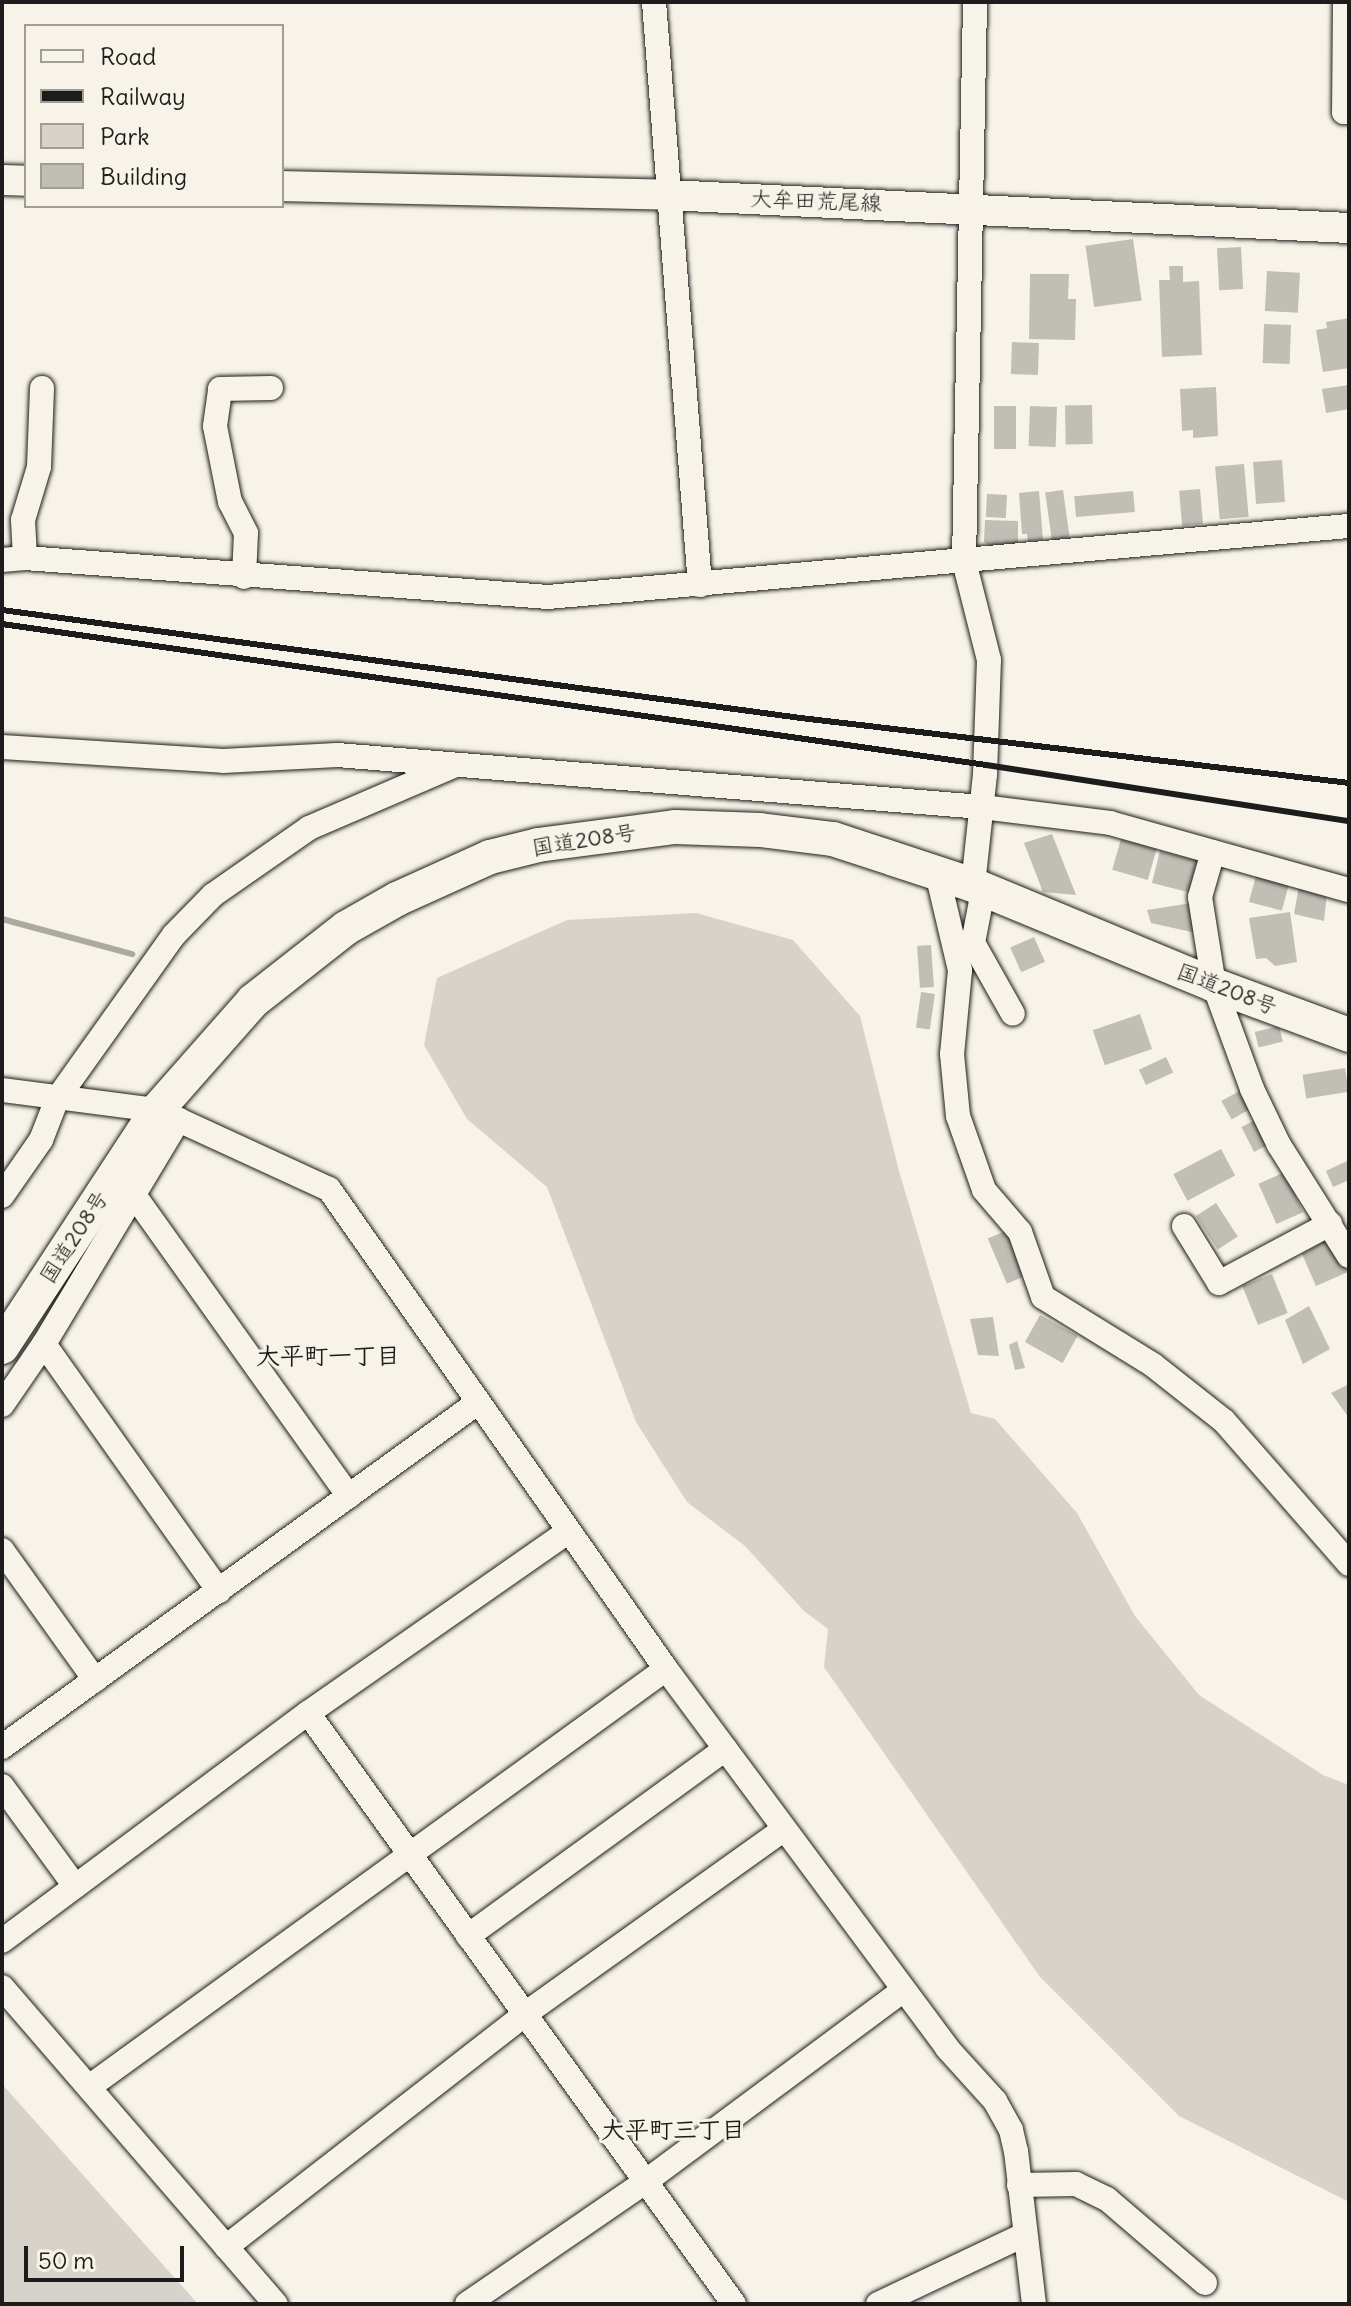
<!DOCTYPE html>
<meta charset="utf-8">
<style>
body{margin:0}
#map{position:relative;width:1351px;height:2306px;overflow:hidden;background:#f7f3e8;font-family:Delius,"Klee One",sans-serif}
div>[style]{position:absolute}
.green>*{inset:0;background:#d7d3cb}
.stream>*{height:6px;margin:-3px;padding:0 3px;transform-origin:3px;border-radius:3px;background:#aca9a2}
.building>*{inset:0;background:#c0beb5;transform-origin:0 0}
.roads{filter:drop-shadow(0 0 2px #1c1c1c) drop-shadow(0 0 2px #1c1c1c)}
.minor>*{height:24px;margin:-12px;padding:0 12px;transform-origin:12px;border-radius:12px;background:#f7f3e8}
.major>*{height:30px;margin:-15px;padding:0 15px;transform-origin:15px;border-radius:15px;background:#f7f3e8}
.highway>*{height:34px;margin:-17px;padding:0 17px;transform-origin:17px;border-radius:17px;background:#f7f3e8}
.rail>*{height:6px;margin:-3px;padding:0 3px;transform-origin:3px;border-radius:3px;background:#1c1c1c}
span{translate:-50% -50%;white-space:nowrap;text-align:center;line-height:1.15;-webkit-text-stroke:6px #f7f3e8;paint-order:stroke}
.street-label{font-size:22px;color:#1c1c1c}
.neighbourhood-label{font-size:24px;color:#1c1c1c;font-weight:700}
.frame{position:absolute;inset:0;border:4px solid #1c1c1c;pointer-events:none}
.legend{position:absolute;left:24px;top:24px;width:260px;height:184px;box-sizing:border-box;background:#f7f3e8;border:2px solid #9f9d96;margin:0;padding:10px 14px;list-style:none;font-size:24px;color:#1c1c1c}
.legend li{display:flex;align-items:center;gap:16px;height:40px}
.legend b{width:40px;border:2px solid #9f9d96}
.scale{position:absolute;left:24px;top:2246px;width:160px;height:36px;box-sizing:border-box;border:4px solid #1c1c1c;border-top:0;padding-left:10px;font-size:24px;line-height:28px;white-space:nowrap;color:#1c1c1c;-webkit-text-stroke:6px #f7f3e8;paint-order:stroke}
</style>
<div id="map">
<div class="green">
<div style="clip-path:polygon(696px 913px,793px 940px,860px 1016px,899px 1171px,971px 1413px,995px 1419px,1077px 1513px,1135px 1616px,1199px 1695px,1323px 1775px,1349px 1785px,1349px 2202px,1179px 2116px,1040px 1977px,824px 1667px,828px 1629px,804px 1611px,745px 1546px,687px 1502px,636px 1422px,547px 1187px,467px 1119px,424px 1045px,437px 978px,567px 920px)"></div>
<div style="clip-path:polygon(2px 2084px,198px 2304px,2px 2304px)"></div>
</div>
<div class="stream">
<div style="left:2px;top:919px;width:135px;rotate:15.1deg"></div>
</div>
<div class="building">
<div style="left:1133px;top:239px;width:62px;height:48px;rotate:82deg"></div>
<div style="left:1241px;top:247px;width:42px;height:24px;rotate:87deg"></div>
<div style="clip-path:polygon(1169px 266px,1183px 266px,1183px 282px,1199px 281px,1202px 355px,1162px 357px,1159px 280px,1170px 280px)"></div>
<div style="left:1267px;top:271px;width:33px;height:40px;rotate:3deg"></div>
<div style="clip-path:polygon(1030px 274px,1069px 274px,1068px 299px,1076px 299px,1075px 340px,1029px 339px)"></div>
<div style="clip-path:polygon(1349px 318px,1349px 368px,1323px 372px,1316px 330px,1327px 328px,1326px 322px)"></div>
<div style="left:1264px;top:324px;width:27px;height:39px;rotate:2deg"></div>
<div style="left:1012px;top:342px;width:27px;height:32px;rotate:2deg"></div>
<div style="clip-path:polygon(1349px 385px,1349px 409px,1326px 413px,1322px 389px)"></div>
<div style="clip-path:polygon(1216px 387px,1218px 436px,1193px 438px,1193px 430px,1182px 431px,1180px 389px)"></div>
<div style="left:1092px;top:405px;width:39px;height:27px;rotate:89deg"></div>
<div style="left:994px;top:406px;width:22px;height:43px"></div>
<div style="left:1030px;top:406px;width:27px;height:40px;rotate:2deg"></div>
<div style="left:1282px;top:460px;width:42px;height:29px;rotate:86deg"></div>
<div style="left:1244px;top:464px;width:53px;height:29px;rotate:85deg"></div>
<div style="left:1200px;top:489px;width:35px;height:21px;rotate:85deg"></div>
<div style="left:1063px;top:490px;width:49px;height:18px;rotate:82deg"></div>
<div style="clip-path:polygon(1039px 491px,1043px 540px,1028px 541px,1027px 534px,1022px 534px,1019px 493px)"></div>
<div style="left:1133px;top:491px;width:21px;height:59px;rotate:85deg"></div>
<div style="left:987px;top:494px;width:20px;height:23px;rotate:3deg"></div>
<div style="clip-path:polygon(985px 520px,1018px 521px,1018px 549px,992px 548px,984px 542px)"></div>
<div style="clip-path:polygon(1052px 834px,1076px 895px,1043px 892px,1024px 843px)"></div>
<div style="left:1121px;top:839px;width:37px;height:32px;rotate:16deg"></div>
<div style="left:1160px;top:851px;width:38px;height:33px;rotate:14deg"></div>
<div style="left:1257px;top:872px;width:34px;height:31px;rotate:15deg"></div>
<div style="clip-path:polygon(1299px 886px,1327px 893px,1324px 921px,1294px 914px)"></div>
<div style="clip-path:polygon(1192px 903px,1196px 933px,1151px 923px,1147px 910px)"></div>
<div style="clip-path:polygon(1290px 912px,1297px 962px,1275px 966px,1266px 958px,1256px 959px,1249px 918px)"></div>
<div style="left:1034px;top:937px;width:27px;height:26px;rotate:66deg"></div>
<div style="left:931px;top:945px;width:42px;height:14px;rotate:86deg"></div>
<div style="left:921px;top:992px;width:14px;height:36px;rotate:8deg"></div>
<div style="left:1140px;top:1014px;width:37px;height:50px;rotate:71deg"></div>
<div style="left:1279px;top:1026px;width:16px;height:25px;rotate:76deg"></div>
<div style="left:1166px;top:1057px;width:17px;height:30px;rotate:65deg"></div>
<div style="left:1345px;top:1068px;width:24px;height:43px;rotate:81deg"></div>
<div style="left:1245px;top:1088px;width:21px;height:27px;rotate:61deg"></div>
<div style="left:1261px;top:1117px;width:28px;height:22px;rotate:63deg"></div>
<div style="left:1221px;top:1149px;width:30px;height:54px;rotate:62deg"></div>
<div style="clip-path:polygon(1349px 1160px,1349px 1180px,1333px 1187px,1326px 1171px)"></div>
<div style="left:1285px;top:1172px;width:44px;height:29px;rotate:66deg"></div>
<div style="left:1216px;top:1203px;width:40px;height:24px;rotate:57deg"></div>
<div style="left:1008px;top:1230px;width:49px;height:22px;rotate:67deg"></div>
<div style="clip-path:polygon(1328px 1239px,1348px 1272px,1316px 1286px,1302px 1254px)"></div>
<div style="left:1272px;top:1274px;width:42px;height:32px;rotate:68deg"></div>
<div style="clip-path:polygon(1309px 1306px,1330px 1349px,1303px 1364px,1285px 1320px)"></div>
<div style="left:1040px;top:1315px;width:43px;height:31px;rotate:29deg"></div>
<div style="clip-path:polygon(993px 1317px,999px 1356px,978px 1355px,970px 1319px)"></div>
<div style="clip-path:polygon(1017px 1341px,1025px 1368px,1015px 1370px,1009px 1345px)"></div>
<div style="clip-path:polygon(1349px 1384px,1349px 1418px,1331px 1393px)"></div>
</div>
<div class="roads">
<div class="minor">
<div style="left:654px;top:2px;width:585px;rotate:85.49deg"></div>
<div style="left:1349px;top:3px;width:4px;rotate:180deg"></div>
<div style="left:1345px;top:3px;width:109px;rotate:90.5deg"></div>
<div style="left:1344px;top:112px;width:5px"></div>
<div style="left:25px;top:558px;width:38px;rotate:-93deg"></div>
<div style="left:23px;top:520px;width:55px;rotate:-73.2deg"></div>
<div style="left:39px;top:467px;width:79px;rotate:-87.8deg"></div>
<div style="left:2px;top:560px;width:23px;rotate:-5deg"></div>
<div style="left:25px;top:558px;width:524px;rotate:4.26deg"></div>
<div style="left:548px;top:597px;width:804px;rotate:-5.07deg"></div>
<div style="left:244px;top:577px;width:44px;rotate:-87.4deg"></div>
<div style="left:246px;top:533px;width:35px;rotate:-117deg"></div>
<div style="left:230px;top:502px;width:77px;rotate:-101.2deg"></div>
<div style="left:215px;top:426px;width:37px;rotate:-82deg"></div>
<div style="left:220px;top:389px;width:51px;rotate:-1.1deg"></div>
<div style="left:2px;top:747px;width:221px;rotate:3.6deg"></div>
<div style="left:223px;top:761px;width:114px;rotate:-3deg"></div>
<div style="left:337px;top:755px;width:647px;rotate:4.61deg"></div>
<div style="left:982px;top:807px;width:129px;rotate:7.1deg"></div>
<div style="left:1110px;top:823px;width:248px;rotate:15.7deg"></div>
<div style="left:1213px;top:852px;width:47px;rotate:106.1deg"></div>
<div style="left:1200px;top:897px;width:89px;rotate:81deg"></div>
<div style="left:1214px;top:985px;width:111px;rotate:69.9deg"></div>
<div style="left:1252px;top:1089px;width:62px;rotate:64.3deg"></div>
<div style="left:1279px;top:1145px;width:131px;rotate:57.8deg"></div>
<div style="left:937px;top:873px;width:100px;rotate:76.7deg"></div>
<div style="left:960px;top:970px;width:84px;rotate:95.4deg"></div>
<div style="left:952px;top:1054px;width:62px;rotate:84.5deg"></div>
<div style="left:958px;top:1116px;width:78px;rotate:70.6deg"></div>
<div style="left:984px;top:1190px;width:55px;rotate:49.4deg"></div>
<div style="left:1020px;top:1232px;width:69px;rotate:70.5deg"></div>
<div style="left:1043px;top:1297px;width:129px;rotate:31.7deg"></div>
<div style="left:1153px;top:1365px;width:90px;rotate:38.3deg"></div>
<div style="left:1224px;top:1421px;width:190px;rotate:48.8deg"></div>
<div style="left:973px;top:885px;width:112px;rotate:-83.8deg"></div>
<div style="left:985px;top:774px;width:114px;rotate:-88deg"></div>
<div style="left:989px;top:660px;width:102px;rotate:-104.2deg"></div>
<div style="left:964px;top:561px;width:559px;rotate:-88.87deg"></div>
<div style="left:983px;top:891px;width:53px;rotate:100.9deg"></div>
<div style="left:973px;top:943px;width:81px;rotate:60.6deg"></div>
<div style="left:2px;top:1090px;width:156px;rotate:7.4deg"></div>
<div style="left:157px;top:1110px;width:189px;rotate:24.7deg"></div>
<div style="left:329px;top:1189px;width:586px;rotate:54.93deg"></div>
<div style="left:666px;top:1669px;width:472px;rotate:53.4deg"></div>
<div style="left:947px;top:2048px;width:72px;rotate:47.8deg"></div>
<div style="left:995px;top:2101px;width:33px;rotate:61deg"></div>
<div style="left:1011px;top:2130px;width:22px;rotate:77deg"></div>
<div style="left:1016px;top:2151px;width:154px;rotate:83.3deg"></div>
<div style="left:134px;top:1195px;width:370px;rotate:54.5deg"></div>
<div style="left:2px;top:1196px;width:68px;rotate:-55.1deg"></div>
<div style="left:41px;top:1140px;width:44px;rotate:-68.7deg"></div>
<div style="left:57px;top:1099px;width:201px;rotate:-54.5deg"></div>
<div style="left:174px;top:935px;width:56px;rotate:-45.7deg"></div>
<div style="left:213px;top:895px;width:117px;rotate:-34.9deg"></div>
<div style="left:309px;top:828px;width:157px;rotate:-23.3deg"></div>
<div style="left:1184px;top:1226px;width:67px;rotate:58.4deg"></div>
<div style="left:1219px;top:1283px;width:126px;rotate:-28deg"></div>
<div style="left:44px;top:1344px;width:303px;rotate:54.7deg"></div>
<div style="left:2px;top:1405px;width:74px;rotate:-55.5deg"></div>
<div style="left:44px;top:1344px;width:262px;rotate:-59deg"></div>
<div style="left:2px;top:1550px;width:160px;rotate:54.4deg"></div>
<div style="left:308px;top:1713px;width:729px;rotate:54.22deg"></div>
<div style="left:2px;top:1747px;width:586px;rotate:-35.91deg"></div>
<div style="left:2px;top:1786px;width:124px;rotate:53.9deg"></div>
<div style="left:468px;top:1936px;width:318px;rotate:-36deg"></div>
<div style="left:2px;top:1941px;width:382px;rotate:-36.7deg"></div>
<div style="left:308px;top:1713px;width:316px;rotate:-34.9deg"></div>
<div style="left:2px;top:1987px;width:419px;rotate:49.2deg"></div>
<div style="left:89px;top:2087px;width:712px;rotate:-35.92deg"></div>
<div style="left:1019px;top:2185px;width:57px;rotate:-1deg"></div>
<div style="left:1076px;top:2184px;width:34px;rotate:26deg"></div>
<div style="left:1107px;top:2199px;width:129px;rotate:40.6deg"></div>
<div style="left:226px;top:2247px;width:379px;rotate:-37.9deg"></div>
<div style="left:525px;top:2014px;width:318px;rotate:-35.5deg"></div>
<div style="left:467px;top:2304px;width:216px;rotate:-34.4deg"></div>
<div style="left:645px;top:2182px;width:322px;rotate:-36.6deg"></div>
<div style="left:878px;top:2304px;width:161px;rotate:-25.3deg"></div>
</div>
<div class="major">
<div style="left:2px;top:180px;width:24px;rotate:2deg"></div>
<div style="left:282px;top:186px;width:385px;rotate:1.3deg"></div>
<div style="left:667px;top:195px;width:683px;rotate:2.77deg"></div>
</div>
<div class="highway">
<div style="left:2px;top:1347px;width:283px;rotate:-56.8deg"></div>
<div style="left:157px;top:1110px;width:145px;rotate:-48.6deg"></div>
<div style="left:253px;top:1001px;width:118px;rotate:-38.1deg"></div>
<div style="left:346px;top:928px;width:59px;rotate:-29.6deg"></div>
<div style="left:397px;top:899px;width:102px;rotate:-24.3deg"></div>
<div style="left:490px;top:857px;width:49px;rotate:-14deg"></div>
<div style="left:538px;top:845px;width:138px;rotate:-7.5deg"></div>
<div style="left:675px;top:827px;width:85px;rotate:2deg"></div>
<div style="left:760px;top:830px;width:74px;rotate:7deg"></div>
<div style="left:833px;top:839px;width:147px;rotate:18.2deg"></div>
<div style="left:973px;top:885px;width:261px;rotate:22.5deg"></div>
<div style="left:1214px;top:985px;width:144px;rotate:20.3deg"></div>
</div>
</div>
<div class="rail">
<div style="left:2px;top:610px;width:806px;rotate:7.7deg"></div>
<div style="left:801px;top:718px;width:552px;rotate:6.76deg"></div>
<div style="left:2px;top:624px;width:994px;rotate:8.15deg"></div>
<div style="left:986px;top:765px;width:367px;rotate:8.8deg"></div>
</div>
<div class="street-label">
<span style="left:816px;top:201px;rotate:2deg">大牟田荒尾線</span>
<span style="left:584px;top:840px;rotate:-9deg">国道208号</span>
<span style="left:1227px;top:989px;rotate:21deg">国道208号</span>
<span style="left:74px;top:1237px;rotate:-57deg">国道208号</span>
</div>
<div class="neighbourhood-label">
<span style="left:328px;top:1356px">大平町一丁目</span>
<span style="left:673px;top:2130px">大平町三丁目</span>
</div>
<div class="frame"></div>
<ul class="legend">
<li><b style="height:10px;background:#f7f3e8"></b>Road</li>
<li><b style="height:10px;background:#1c1c1c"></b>Railway</li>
<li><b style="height:22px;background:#d7d3cb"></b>Park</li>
<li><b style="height:22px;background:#c0beb5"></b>Building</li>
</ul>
<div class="scale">50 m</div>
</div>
